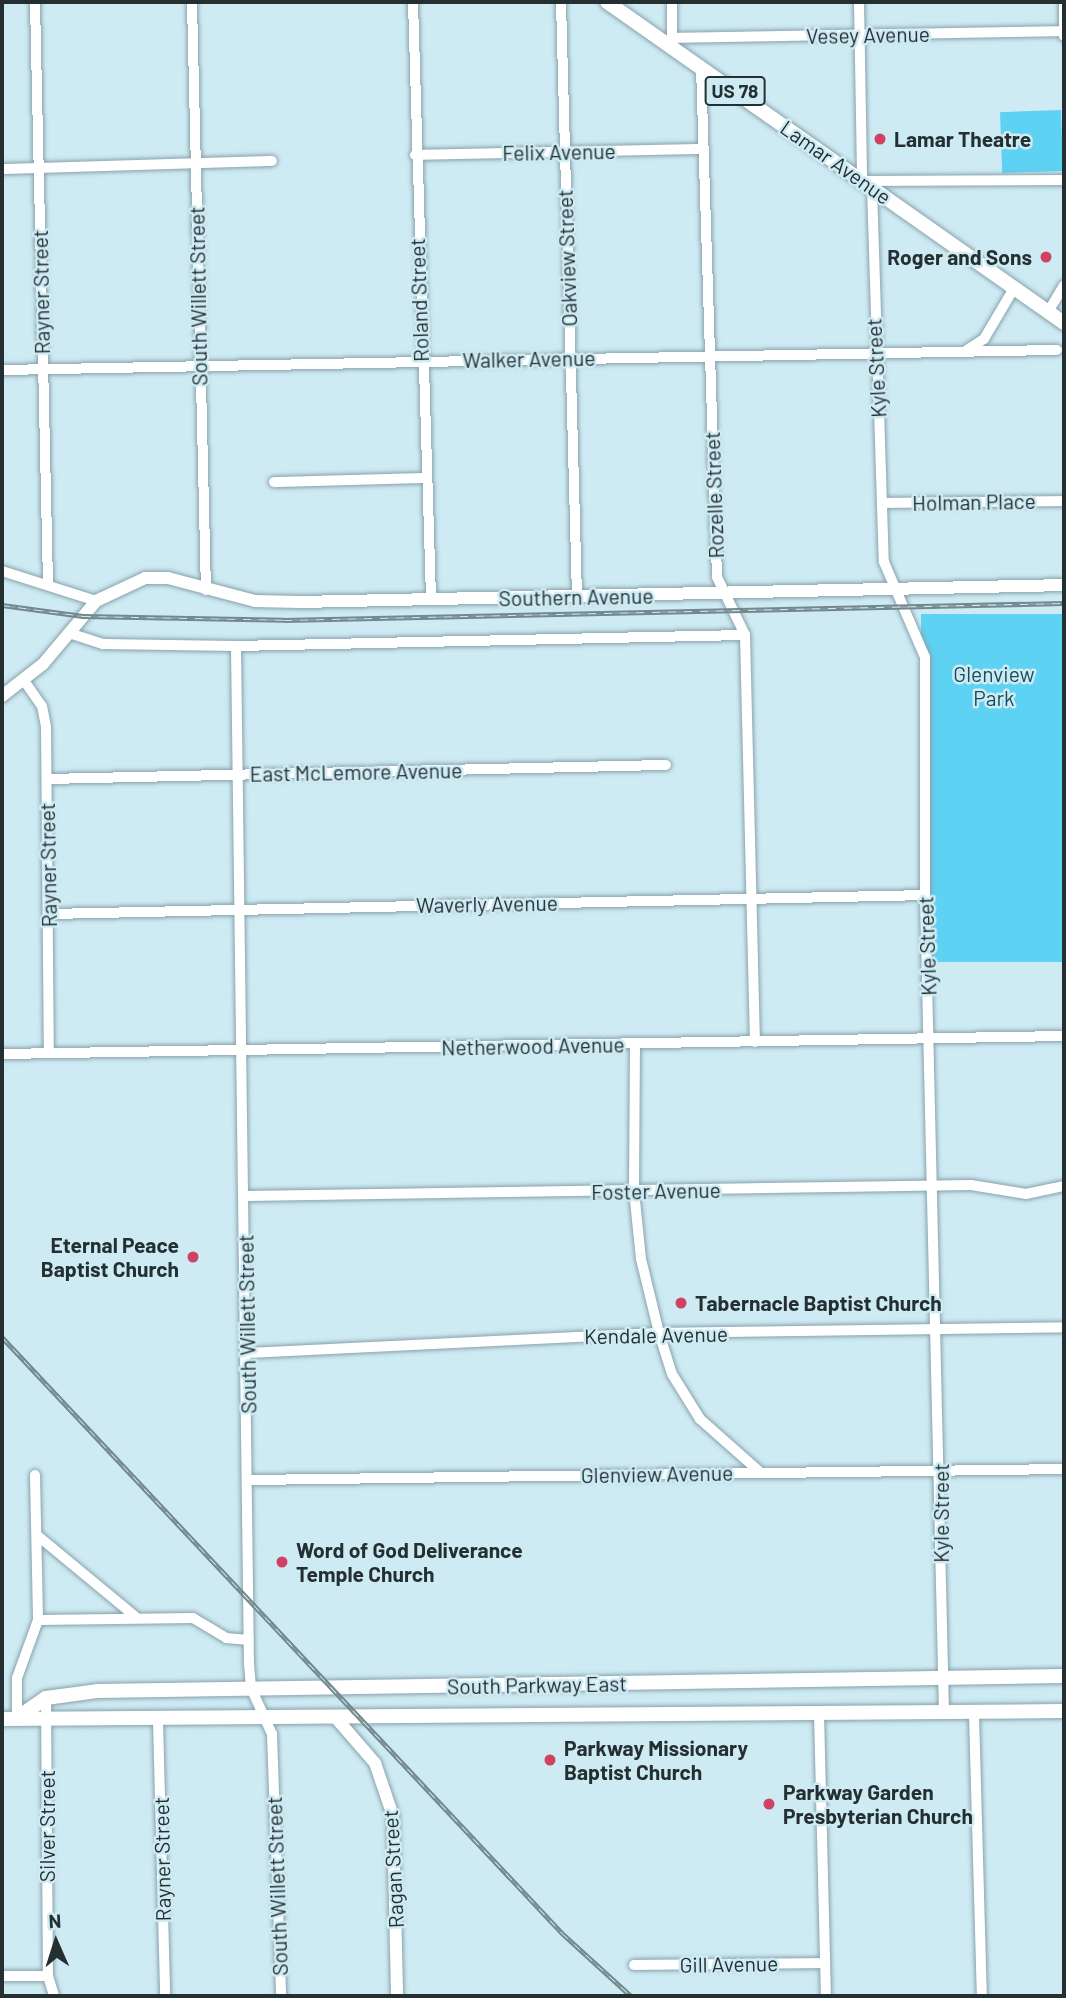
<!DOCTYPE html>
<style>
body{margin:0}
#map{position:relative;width:1066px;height:1998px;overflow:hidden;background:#ceebf4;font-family:Barlow,sans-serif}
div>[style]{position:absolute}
.green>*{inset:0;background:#5dd2f3;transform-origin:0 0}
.roads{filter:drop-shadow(0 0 2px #88a2ab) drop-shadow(0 0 2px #88a2ab)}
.street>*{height:10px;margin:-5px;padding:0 5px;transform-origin:5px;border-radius:5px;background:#fff}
.secondary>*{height:12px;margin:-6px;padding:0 6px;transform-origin:6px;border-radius:6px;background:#fff}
.primary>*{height:14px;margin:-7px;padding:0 7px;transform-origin:7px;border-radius:7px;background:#fff}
.rail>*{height:5px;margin-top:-2.5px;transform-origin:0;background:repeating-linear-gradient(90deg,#ceebf4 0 8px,#73878d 0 16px);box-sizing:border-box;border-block:2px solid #73878d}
.dots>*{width:19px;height:19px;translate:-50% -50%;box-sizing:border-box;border:4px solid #ceebf4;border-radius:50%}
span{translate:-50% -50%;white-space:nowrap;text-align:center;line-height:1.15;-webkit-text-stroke:5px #ceebf4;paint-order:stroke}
.shield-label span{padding:2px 5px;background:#ceebf4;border:2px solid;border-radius:5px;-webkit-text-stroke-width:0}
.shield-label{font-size:19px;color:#242f32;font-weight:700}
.street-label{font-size:21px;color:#242f32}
.poi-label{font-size:21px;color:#242f32;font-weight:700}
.left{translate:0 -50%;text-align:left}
.right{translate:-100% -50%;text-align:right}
.park-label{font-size:21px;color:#164c5b}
.frame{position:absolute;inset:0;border:4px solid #242f32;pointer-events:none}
.north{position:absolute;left:21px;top:1907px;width:70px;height:70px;-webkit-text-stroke:5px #ceebf4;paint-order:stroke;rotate:357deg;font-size:19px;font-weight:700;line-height:28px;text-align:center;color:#242f32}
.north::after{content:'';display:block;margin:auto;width:24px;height:32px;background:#242f32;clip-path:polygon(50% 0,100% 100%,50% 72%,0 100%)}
</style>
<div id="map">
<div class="green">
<div style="left:1061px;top:110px;width:61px;height:61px;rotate:88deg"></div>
<div style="left:1064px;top:614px;width:348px;height:143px;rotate:90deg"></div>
</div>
<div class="roads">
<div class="street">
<div style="left:35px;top:2px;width:580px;rotate:88.72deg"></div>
<div style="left:192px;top:2px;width:588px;rotate:88.64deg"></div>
<div style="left:413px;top:2px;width:597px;rotate:88.27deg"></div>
<div style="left:561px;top:2px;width:595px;rotate:88.46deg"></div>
<div style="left:672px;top:2px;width:41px;rotate:90deg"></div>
<div style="left:859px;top:2px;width:179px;rotate:89deg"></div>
<div style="left:862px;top:181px;width:202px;rotate:-0.3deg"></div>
<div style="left:1064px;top:2px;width:34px;rotate:90deg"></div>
<div style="left:672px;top:38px;width:392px;rotate:-1deg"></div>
<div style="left:701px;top:66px;width:511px;rotate:88.21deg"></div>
<div style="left:717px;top:577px;width:64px;rotate:64.2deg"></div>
<div style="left:745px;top:635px;width:407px;rotate:88.6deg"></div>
<div style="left:415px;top:155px;width:289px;rotate:-1.2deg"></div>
<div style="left:2px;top:169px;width:270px;rotate:-1.7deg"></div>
<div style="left:872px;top:187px;width:375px;rotate:88.2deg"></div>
<div style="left:884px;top:562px;width:103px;rotate:66.7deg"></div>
<div style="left:925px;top:657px;width:238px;rotate:90deg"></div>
<div style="left:925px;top:895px;width:819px;rotate:88.67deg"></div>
<div style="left:1048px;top:312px;width:31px;rotate:-59deg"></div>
<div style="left:967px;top:350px;width:20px;rotate:-33deg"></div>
<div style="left:984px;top:339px;width:59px;rotate:-59.5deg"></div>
<div style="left:2px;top:370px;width:1055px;rotate:-1.09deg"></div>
<div style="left:274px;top:482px;width:153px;rotate:-1.5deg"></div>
<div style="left:883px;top:503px;width:181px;rotate:-0.6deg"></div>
<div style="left:2px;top:571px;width:99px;rotate:17.7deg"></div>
<div style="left:69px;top:633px;width:36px;rotate:18deg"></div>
<div style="left:103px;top:644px;width:133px;rotate:0.9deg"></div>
<div style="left:236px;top:646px;width:509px;rotate:-1.24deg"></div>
<div style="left:236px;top:646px;width:1018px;rotate:89.27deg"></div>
<div style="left:249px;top:1664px;width:24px;rotate:85deg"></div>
<div style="left:251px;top:1688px;width:51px;rotate:65.5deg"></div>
<div style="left:272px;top:1734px;width:262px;rotate:88deg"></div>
<div style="left:25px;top:682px;width:29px;rotate:55deg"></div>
<div style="left:42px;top:706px;width:21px;rotate:79deg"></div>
<div style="left:46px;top:727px;width:326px;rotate:89.5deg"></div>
<div style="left:47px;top:779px;width:619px;rotate:-1.3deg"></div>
<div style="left:50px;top:914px;width:875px;rotate:-1.24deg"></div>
<div style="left:635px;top:1044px;width:147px;rotate:90.4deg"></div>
<div style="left:634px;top:1191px;width:68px;rotate:84.1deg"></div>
<div style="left:641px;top:1259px;width:76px;rotate:76.3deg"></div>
<div style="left:659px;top:1333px;width:43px;rotate:72.4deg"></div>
<div style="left:672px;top:1374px;width:53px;rotate:58.1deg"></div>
<div style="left:700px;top:1419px;width:80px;rotate:41.5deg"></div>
<div style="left:2px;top:1054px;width:1062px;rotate:-0.97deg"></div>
<div style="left:246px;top:1196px;width:725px;rotate:-0.87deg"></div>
<div style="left:971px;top:1185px;width:56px;rotate:9.3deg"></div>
<div style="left:1026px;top:1194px;width:39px;rotate:-12deg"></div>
<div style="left:248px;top:1353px;width:411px;rotate:-2.8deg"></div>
<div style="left:659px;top:1333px;width:405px;rotate:-0.8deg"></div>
<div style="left:35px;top:1475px;width:145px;rotate:88.8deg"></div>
<div style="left:38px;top:1620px;width:155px;rotate:-0.7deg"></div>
<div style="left:193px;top:1618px;width:39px;rotate:31deg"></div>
<div style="left:226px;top:1638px;width:23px;rotate:5deg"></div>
<div style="left:249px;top:1480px;width:815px;rotate:-0.77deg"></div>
<div style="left:38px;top:1536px;width:129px;rotate:39.6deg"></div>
<div style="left:46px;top:1698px;width:278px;rotate:89.6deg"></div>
<div style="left:48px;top:1976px;width:21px;rotate:73deg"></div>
<div style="left:819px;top:1713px;width:283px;rotate:88.6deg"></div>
<div style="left:974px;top:1715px;width:281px;rotate:88.4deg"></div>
<div style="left:17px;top:1718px;width:40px;rotate:-90deg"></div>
<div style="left:17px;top:1678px;width:62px;rotate:-70.1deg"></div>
<div style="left:158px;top:1721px;width:275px;rotate:88.5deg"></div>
<div style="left:634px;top:1965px;width:191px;rotate:-0.6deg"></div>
<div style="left:2px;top:1976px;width:46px"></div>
</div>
<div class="secondary">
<div style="left:2px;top:696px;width:52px;rotate:-38deg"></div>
<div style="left:43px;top:664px;width:82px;rotate:-49.9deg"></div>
<div style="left:96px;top:601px;width:54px;rotate:-25.1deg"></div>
<div style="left:145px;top:578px;width:23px"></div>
<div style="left:168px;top:578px;width:90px;rotate:14.8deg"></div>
<div style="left:255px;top:601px;width:45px;rotate:1.3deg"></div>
<div style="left:300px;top:602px;width:764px;rotate:-1.27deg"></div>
<div style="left:336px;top:1718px;width:60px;rotate:49.1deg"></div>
<div style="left:375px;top:1763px;width:56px;rotate:71.2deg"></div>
<div style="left:393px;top:1816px;width:180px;rotate:88.7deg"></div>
</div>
<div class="primary">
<div style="left:607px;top:2px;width:558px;rotate:35.08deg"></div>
<div style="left:17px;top:1718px;width:35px;rotate:-35deg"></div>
<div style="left:46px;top:1698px;width:51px;rotate:-7.8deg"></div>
<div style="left:97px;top:1691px;width:967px;rotate:-0.89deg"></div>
<div style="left:2px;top:1719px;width:1062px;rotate:-0.43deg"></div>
</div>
</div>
<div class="rail">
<div style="left:2px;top:605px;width:82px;rotate:7.7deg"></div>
<div style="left:83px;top:616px;width:201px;rotate:1.1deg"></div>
<div style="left:284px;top:620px;width:780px;rotate:-1.25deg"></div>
<div style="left:2px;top:1337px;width:818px;rotate:46.78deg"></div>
<div style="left:562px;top:1933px;width:93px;rotate:42.4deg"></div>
</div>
<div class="dots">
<div style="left:880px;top:139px;background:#d14163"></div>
<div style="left:1046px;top:257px;background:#d14163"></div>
<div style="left:193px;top:1257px;background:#d14163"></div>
<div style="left:681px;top:1303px;background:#d14163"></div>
<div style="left:282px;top:1562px;background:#d14163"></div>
<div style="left:550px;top:1760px;background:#d14163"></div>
<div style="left:769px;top:1804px;background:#d14163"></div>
</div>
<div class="shield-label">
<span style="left:735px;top:91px">US 78</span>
</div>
<div class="street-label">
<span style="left:868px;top:35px;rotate:-1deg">Vesey Avenue</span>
<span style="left:559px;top:152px;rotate:-1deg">Felix Avenue</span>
<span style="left:836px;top:162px;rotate:35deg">Lamar Avenue</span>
<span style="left:567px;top:258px;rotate:-92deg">Oakview Street</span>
<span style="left:41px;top:292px;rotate:-91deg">Rayner Street</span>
<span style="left:198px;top:296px;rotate:-91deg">South Willett Street</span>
<span style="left:419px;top:300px;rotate:-92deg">Roland Street</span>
<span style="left:529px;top:359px;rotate:-1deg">Walker Avenue</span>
<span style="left:876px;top:368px;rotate:-93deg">Kyle Street</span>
<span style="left:714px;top:495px;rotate:-92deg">Rozelle Street</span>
<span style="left:974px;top:502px;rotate:-1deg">Holman Place</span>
<span style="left:576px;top:597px;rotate:-1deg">Southern Avenue</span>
<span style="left:356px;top:772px;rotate:-1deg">East McLemore Avenue</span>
<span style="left:48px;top:865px;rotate:-91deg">Rayner Street</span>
<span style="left:487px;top:904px;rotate:-1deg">Waverly Avenue</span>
<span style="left:927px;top:946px;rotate:-92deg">Kyle Street</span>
<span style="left:533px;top:1046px;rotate:-1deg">Netherwood Avenue</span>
<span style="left:656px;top:1191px;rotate:-1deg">Foster Avenue</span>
<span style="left:247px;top:1324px;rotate:-91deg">South Willett Street</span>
<span style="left:656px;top:1335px;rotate:-1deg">Kendale Avenue</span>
<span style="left:657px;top:1474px;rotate:-1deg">Glenview Avenue</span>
<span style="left:941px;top:1513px;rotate:-90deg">Kyle Street</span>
<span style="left:537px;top:1685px;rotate:-1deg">South Parkway East</span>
<span style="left:47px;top:1826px;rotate:-90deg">Silver Street</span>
<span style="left:162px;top:1859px;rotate:-91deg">Rayner Street</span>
<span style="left:393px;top:1869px;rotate:-93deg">Ragan Street</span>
<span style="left:277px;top:1886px;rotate:-92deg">South Willett Street</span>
<span style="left:729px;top:1964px;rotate:-1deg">Gill Avenue</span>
</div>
<div class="poi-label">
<span class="left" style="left:894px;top:139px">Lamar Theatre</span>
<span class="right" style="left:1032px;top:257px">Roger and Sons</span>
<span class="right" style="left:179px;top:1257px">Eternal Peace<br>Baptist Church</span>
<span class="left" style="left:695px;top:1303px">Tabernacle Baptist Church</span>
<span class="left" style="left:296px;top:1562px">Word of God Deliverance<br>Temple Church</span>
<span class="left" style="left:564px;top:1760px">Parkway Missionary<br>Baptist Church</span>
<span class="left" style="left:783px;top:1804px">Parkway Garden<br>Presbyterian Church</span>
</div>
<div class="park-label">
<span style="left:994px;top:686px">Glenview<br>Park</span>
</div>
<div class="frame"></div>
<div class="north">N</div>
</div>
